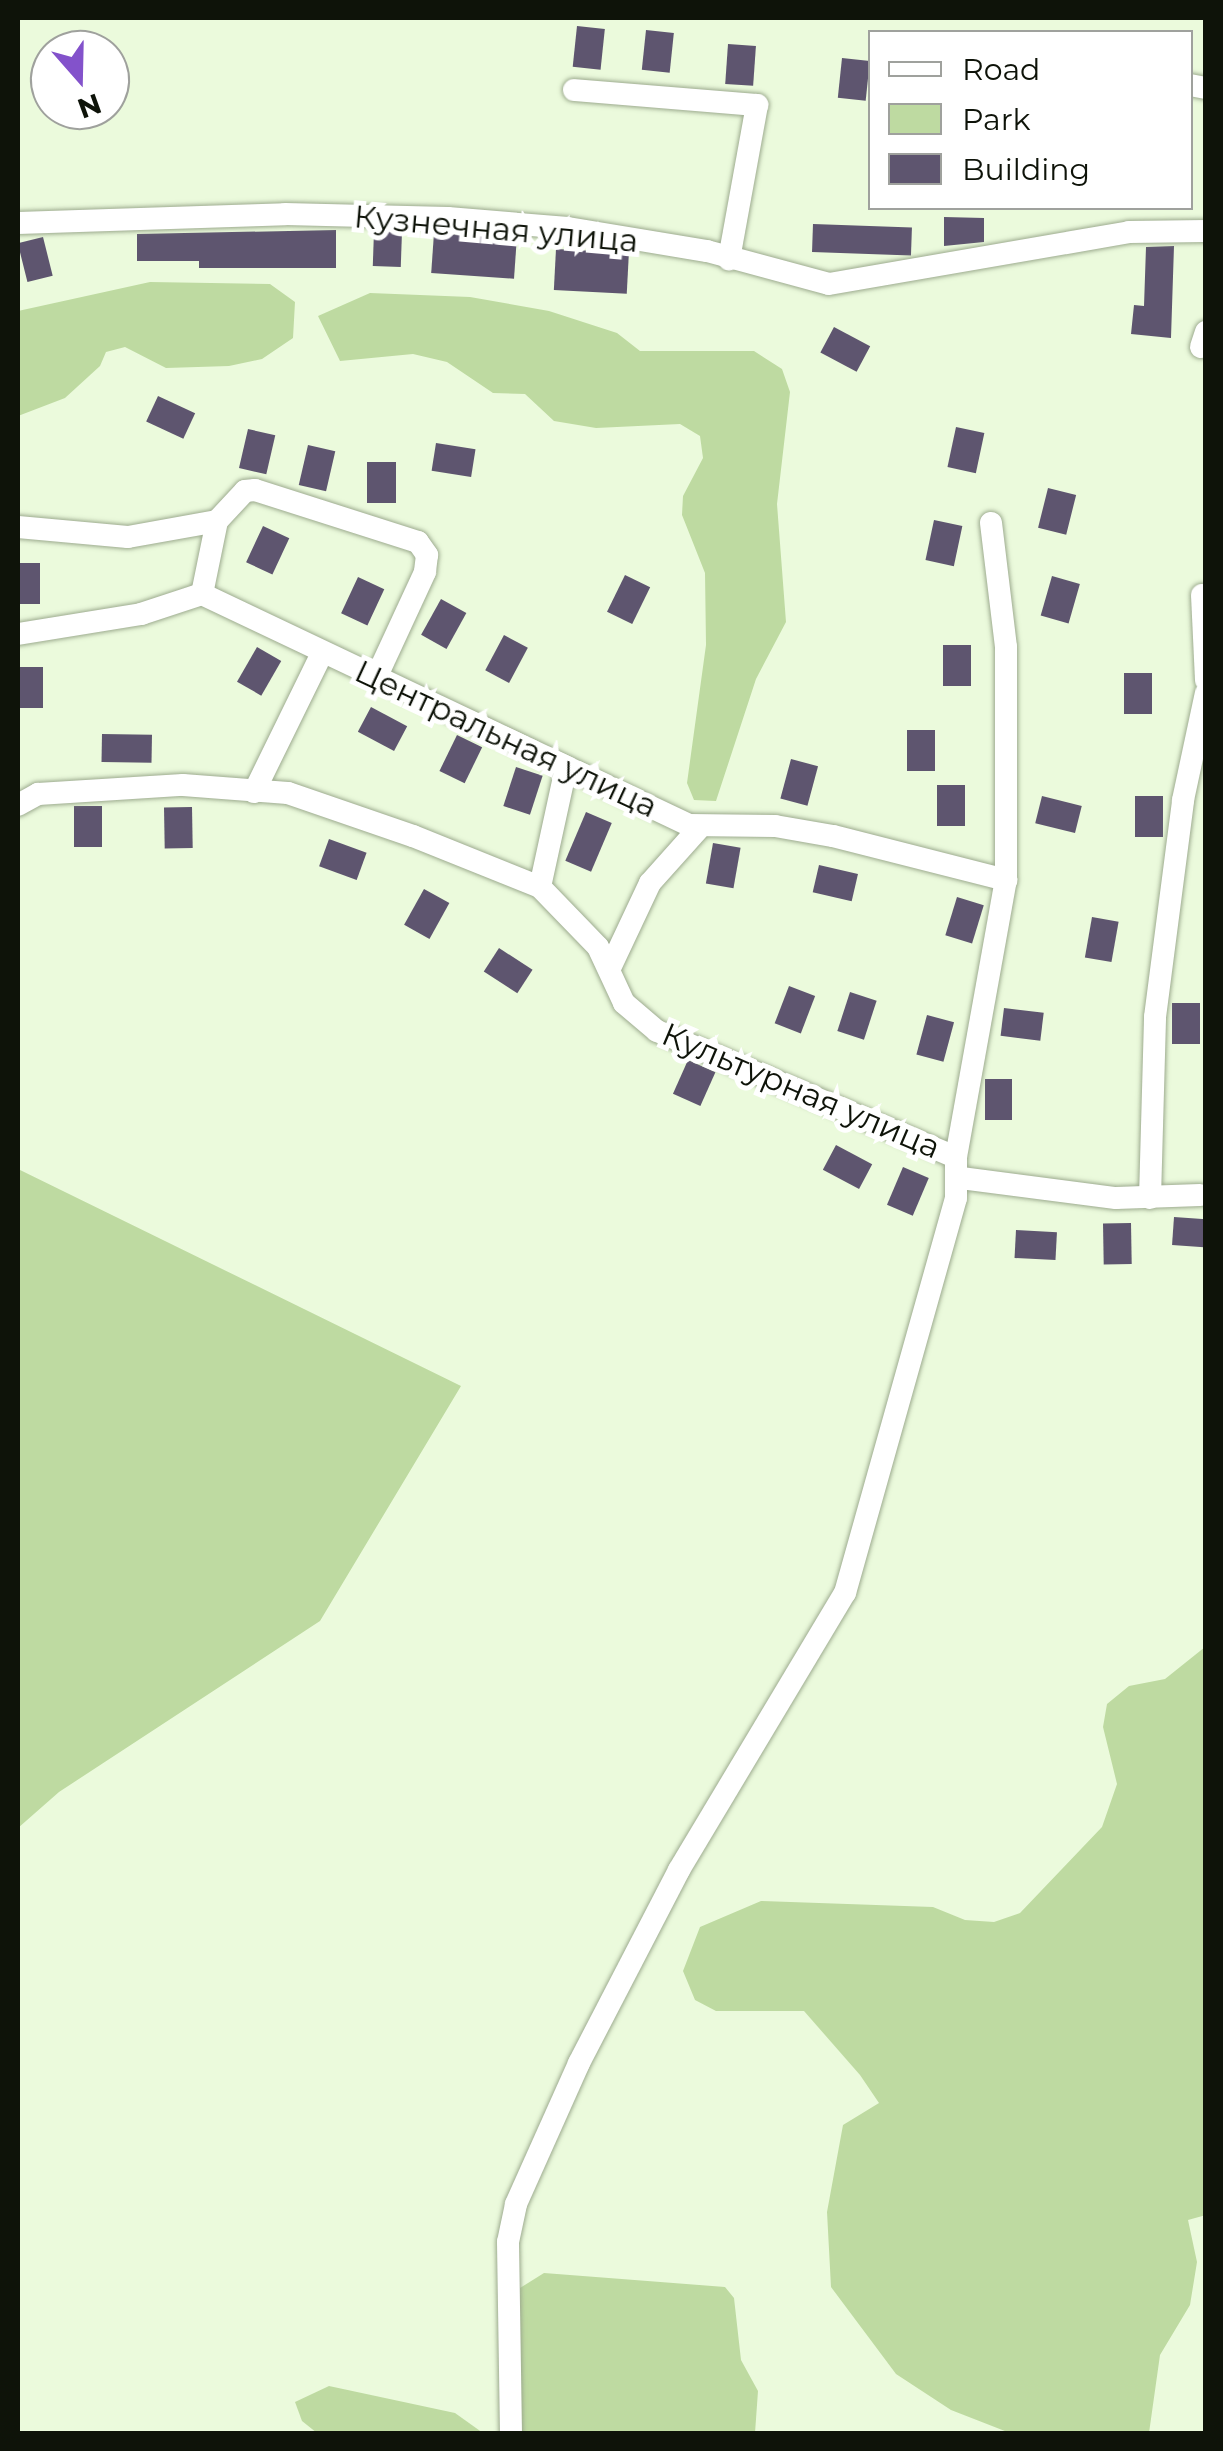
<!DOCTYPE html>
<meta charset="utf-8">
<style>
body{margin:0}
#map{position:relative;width:1223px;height:2451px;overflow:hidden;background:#ebfadc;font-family:Montserrat,sans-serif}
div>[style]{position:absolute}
.green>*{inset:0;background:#bedaa1}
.building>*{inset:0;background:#5e556f;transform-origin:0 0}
.roads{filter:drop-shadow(0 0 2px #9dab8f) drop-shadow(0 0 2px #9dab8f)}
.minor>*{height:22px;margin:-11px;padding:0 11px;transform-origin:11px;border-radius:11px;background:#fff}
span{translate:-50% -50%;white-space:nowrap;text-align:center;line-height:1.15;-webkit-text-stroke:10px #fff;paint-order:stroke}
.street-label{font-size:32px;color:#0e1309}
.frame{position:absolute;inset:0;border:20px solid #0e1309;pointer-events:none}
.legend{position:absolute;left:868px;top:30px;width:325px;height:180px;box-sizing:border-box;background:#fff;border:2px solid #9fa19d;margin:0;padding:12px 18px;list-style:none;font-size:30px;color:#0e1309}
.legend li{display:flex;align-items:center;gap:20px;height:50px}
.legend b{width:50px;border:2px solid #9fa19d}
.north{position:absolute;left:30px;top:30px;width:100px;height:100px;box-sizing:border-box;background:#fff;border:2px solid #9fa19d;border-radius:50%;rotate:160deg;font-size:28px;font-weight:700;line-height:40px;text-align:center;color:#0e1309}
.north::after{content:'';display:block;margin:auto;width:35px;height:45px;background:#8352cb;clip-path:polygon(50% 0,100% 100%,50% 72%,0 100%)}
</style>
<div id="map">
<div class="green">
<div style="clip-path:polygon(150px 282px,270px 284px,295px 302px,293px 338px,262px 359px,229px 366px,166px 368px,125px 347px,106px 352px,100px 366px,65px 398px,18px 416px,18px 311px)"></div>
<div style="clip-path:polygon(370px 293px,470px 297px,549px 311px,617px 333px,640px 351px,754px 351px,782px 369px,790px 392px,777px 504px,786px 622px,756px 679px,716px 801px,694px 800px,687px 783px,706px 645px,705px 573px,682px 515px,683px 496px,703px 458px,700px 436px,680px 424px,596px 428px,554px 421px,525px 394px,493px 393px,447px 362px,413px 354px,340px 361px,318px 316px)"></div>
<div style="clip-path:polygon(18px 1169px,461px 1386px,320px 1621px,59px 1792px,18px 1828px)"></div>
<div style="clip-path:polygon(1205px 1647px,1206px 2215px,1188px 2220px,1197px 2262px,1190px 2305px,1160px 2355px,1149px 2433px,1010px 2433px,951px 2410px,896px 2374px,831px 2287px,827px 2212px,843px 2125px,879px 2103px,860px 2075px,804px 2011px,716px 2011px,695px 2000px,683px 1971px,700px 1927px,761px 1901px,933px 1907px,965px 1920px,994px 1922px,1020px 1913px,1102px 1827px,1117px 1784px,1103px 1727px,1107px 1704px,1129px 1686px,1165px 1679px)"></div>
<div style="clip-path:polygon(544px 2273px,725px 2287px,734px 2298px,741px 2360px,758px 2391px,755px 2433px,518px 2434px,520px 2288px)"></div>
<div style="clip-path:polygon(329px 2386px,455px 2413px,483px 2433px,317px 2433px,302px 2421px,295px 2402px)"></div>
</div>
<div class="building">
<div style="left:577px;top:26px;width:28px;height:41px;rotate:6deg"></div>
<div style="left:646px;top:30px;width:28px;height:40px;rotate:6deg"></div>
<div style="left:728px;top:44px;width:28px;height:40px;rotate:4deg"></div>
<div style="left:842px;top:58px;width:28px;height:40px;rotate:6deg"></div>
<div style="clip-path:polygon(944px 217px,984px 218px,984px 242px,944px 246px)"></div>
<div style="left:813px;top:224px;width:99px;height:28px;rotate:2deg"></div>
<div style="clip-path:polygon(336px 230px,336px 268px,199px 268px,199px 261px,137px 261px,137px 234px)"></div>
<div style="left:374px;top:231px;width:28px;height:35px;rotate:2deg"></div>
<div style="left:434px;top:233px;width:83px;height:40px;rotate:4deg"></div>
<div style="left:43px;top:237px;width:40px;height:26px;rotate:76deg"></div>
<div style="clip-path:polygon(1174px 246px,1171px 338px,1131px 334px,1134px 305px,1144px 306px,1146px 247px)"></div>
<div style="left:556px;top:249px;width:73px;height:41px;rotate:3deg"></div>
<div style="left:834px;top:327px;width:41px;height:29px;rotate:28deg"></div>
<div style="left:158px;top:396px;width:41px;height:28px;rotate:25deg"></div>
<div style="left:956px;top:427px;width:29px;height:41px;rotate:12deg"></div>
<div style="left:248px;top:429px;width:28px;height:40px;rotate:13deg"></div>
<div style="left:436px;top:443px;width:40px;height:28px;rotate:9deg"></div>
<div style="left:308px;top:445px;width:28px;height:41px;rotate:13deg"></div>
<div style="left:367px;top:462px;width:29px;height:41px"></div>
<div style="left:1048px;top:488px;width:29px;height:41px;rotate:14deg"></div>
<div style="left:934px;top:520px;width:29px;height:41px;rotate:12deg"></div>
<div style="left:263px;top:526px;width:29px;height:40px;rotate:25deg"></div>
<div style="left:18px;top:563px;width:22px;height:41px"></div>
<div style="left:625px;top:575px;width:28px;height:41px;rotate:26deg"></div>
<div style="left:1052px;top:576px;width:29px;height:41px;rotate:16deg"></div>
<div style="left:358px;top:577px;width:29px;height:40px;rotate:25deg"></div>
<div style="left:441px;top:599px;width:29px;height:41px;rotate:29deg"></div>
<div style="left:504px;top:635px;width:27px;height:40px;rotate:28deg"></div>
<div style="left:971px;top:645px;width:41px;height:28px;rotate:90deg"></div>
<div style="left:257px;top:647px;width:28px;height:40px;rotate:30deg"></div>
<div style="left:18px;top:667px;width:25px;height:41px"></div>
<div style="left:1152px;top:673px;width:41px;height:28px;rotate:90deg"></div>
<div style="left:371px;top:707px;width:41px;height:28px;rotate:28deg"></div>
<div style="left:907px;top:730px;width:28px;height:41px"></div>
<div style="left:102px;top:734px;width:50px;height:28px;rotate:1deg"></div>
<div style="left:457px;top:735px;width:28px;height:40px;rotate:26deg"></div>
<div style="left:791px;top:759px;width:28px;height:41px;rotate:15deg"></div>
<div style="left:516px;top:767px;width:28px;height:41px;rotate:18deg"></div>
<div style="left:937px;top:785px;width:28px;height:41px"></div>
<div style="left:1042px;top:796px;width:41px;height:28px;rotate:14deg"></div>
<div style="left:1163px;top:796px;width:41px;height:28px;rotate:90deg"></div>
<div style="left:102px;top:806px;width:41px;height:28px;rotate:90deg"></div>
<div style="left:192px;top:807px;width:41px;height:28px;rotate:89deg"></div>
<div style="left:586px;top:812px;width:28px;height:53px;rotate:23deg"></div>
<div style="left:329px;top:839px;width:40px;height:29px;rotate:20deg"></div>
<div style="left:713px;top:843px;width:28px;height:41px;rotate:10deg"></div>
<div style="left:819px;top:865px;width:40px;height:28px;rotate:13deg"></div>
<div style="left:424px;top:889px;width:29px;height:41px;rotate:29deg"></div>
<div style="left:957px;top:897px;width:28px;height:40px;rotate:17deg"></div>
<div style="left:1092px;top:917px;width:27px;height:41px;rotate:10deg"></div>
<div style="left:499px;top:948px;width:40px;height:28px;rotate:33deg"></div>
<div style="left:789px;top:986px;width:28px;height:40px;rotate:21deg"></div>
<div style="left:850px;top:992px;width:28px;height:41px;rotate:18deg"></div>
<div style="left:1200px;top:1003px;width:41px;height:28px;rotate:90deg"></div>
<div style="left:1004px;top:1008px;width:40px;height:28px;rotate:7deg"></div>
<div style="left:927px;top:1015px;width:28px;height:41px;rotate:15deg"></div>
<div style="left:688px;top:1060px;width:30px;height:37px;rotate:24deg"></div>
<div style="left:985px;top:1079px;width:27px;height:41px"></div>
<div style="left:836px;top:1145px;width:41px;height:28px;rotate:28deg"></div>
<div style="left:903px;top:1167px;width:28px;height:41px;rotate:23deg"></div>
<div style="left:1174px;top:1217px;width:32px;height:28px;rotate:4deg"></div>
<div style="left:1131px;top:1223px;width:41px;height:28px;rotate:89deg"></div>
<div style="left:1016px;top:1230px;width:41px;height:28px;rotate:3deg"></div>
</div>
<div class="roads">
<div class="minor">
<div style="left:1190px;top:85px;width:16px;rotate:11deg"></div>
<div style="left:574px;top:90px;width:184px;rotate:4.7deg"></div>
<div style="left:757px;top:105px;width:157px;rotate:100.3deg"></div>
<div style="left:18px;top:223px;width:267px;rotate:-1.9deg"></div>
<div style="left:285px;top:214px;width:163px;rotate:1.4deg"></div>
<div style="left:448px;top:218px;width:120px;rotate:4.8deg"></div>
<div style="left:568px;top:228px;width:141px;rotate:9.4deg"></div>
<div style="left:707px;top:251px;width:126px;rotate:15.1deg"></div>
<div style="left:829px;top:284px;width:304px;rotate:-9.8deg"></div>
<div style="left:1129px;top:232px;width:77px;rotate:-0.7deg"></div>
<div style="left:1201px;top:347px;width:16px;rotate:-72deg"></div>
<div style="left:18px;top:527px;width:110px;rotate:5.2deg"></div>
<div style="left:128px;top:537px;width:90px;rotate:-10.2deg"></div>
<div style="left:217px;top:521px;width:41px;rotate:-47deg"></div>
<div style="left:245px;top:491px;width:10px;rotate:-6deg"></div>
<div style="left:255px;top:490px;width:171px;rotate:17.7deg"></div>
<div style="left:418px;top:542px;width:16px;rotate:55deg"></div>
<div style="left:427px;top:555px;width:17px;rotate:97deg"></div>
<div style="left:425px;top:572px;width:117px;rotate:114.8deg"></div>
<div style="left:202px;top:594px;width:75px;rotate:-78.4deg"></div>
<div style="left:1202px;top:595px;width:85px;rotate:87.3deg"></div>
<div style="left:18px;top:634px;width:125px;rotate:-9.2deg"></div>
<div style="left:141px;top:614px;width:64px;rotate:-18.2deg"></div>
<div style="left:202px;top:594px;width:539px;rotate:25.38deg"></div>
<div style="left:689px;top:825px;width:86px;rotate:0.7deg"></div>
<div style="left:775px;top:826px;width:59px;rotate:9.8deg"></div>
<div style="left:833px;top:836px;width:179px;rotate:14.3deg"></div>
<div style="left:254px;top:792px;width:155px;rotate:-63.9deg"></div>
<div style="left:18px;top:805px;width:23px;rotate:-29deg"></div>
<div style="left:38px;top:794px;width:145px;rotate:-3.6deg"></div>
<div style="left:183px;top:785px;width:105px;rotate:4.4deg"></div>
<div style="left:288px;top:793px;width:132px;rotate:19deg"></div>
<div style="left:413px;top:836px;width:137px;rotate:21.9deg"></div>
<div style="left:540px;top:887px;width:83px;rotate:46deg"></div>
<div style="left:598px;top:947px;width:62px;rotate:65.1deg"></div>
<div style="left:624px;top:1003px;width:43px;rotate:40.3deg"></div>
<div style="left:657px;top:1031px;width:324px;rotate:22.9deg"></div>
<div style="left:540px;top:887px;width:122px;rotate:-77.7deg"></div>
<div style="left:610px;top:968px;width:94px;rotate:-64.8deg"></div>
<div style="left:650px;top:883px;width:75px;rotate:-48.2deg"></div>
<div style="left:961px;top:1178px;width:156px;rotate:7.4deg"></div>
<div style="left:1116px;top:1198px;width:84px;rotate:-2deg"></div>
<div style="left:1150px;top:1198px;width:181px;rotate:-88.4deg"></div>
<div style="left:1155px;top:1017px;width:219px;rotate:-82.6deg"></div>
<div style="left:1183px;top:800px;width:109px;rotate:-77.9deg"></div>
<div style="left:511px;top:2434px;width:192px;rotate:-90.9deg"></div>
<div style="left:508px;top:2242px;width:39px;rotate:-78deg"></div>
<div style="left:516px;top:2204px;width:154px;rotate:-65.9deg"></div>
<div style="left:579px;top:2063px;width:217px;rotate:-62.6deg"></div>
<div style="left:679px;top:1870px;width:323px;rotate:-59.1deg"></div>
<div style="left:845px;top:1593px;width:410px;rotate:-74.3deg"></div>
<div style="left:956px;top:1198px;width:41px;rotate:-90deg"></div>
<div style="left:956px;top:1157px;width:281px;rotate:-79.8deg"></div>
<div style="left:1006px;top:880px;width:233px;rotate:-90deg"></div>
<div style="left:1006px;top:647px;width:125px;rotate:-96.9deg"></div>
</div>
</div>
<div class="street-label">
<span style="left:496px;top:229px;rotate:5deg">Кузнечная улица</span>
<span style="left:506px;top:739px;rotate:25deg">Центральная улица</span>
<span style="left:801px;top:1091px;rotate:23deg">Культурная улица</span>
</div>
<div class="frame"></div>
<ul class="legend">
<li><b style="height:12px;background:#fff"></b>Road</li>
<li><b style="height:28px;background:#bedaa1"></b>Park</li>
<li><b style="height:28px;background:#5e556f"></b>Building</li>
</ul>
<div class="north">N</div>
</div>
